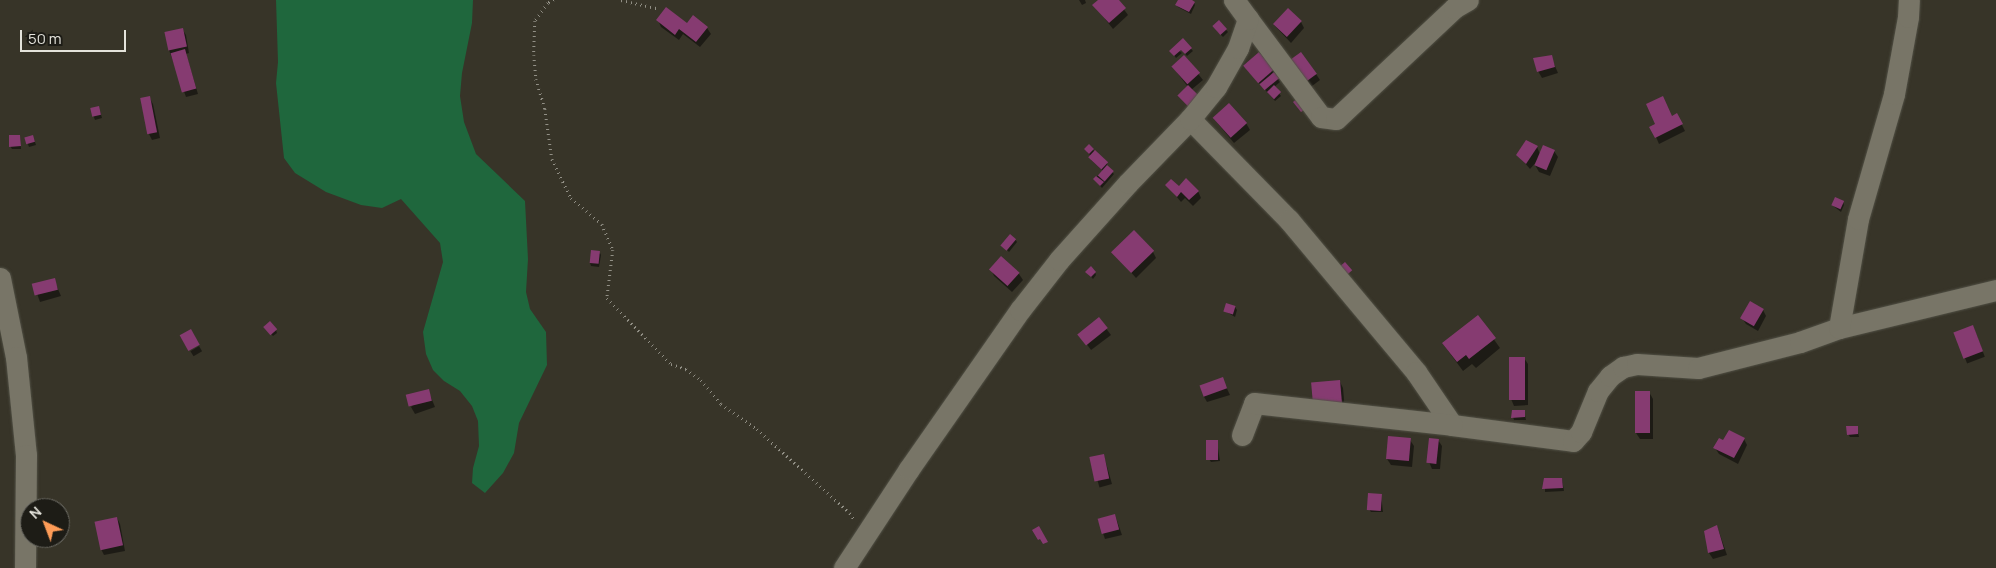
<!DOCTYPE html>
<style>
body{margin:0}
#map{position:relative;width:1996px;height:568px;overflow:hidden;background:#373428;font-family:Manrope,sans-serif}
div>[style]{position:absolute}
.green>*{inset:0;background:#1f673d}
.shadow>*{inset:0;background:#0007;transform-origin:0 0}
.building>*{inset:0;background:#863b71;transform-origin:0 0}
.path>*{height:2.5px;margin-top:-1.25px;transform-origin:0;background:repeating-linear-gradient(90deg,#929086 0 1px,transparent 0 5px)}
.roads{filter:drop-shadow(0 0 1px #515045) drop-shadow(0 0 1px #515045)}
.minor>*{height:21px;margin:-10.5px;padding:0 10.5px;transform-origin:10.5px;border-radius:10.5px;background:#787567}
span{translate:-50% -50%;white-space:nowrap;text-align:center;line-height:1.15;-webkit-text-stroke:4.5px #1d1c16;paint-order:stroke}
.north{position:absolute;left:20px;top:498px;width:50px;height:50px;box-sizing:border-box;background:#1d1c16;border:1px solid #6d6c65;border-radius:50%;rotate:317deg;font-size:14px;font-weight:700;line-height:20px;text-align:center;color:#e4e3db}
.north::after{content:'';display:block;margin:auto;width:18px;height:22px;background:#fe9c57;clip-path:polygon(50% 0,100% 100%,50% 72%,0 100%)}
.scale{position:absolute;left:20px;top:30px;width:106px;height:22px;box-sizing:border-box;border:2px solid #e4e3db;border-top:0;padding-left:6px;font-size:15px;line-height:18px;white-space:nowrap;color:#e4e3db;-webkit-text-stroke:4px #1d1c16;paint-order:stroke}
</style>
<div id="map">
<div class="green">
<div style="clip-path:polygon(276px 0,473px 0,472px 23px,462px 73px,460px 96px,464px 122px,476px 154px,525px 201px,528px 259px,526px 292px,530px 309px,546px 332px,547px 365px,519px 423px,514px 453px,503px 473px,485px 493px,472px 483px,473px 468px,479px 446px,478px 421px,472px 406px,460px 391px,444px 381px,433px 370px,426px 354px,423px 332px,443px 262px,440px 243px,401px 199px,382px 208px,361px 205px,326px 192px,295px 173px,284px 158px,276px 83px,278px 62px)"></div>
</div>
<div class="shadow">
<div style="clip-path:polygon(1079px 0,1085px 0,1086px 3px,1082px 5px)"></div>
<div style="clip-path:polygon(1100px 0,1117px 0,1128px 15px,1113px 29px,1094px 5px)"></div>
<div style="clip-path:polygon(1179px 0,1194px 3px,1195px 5px,1191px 14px,1178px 7px,1177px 5px)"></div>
<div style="clip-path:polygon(658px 20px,707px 28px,711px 34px,700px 47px,683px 34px,679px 40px,661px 27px)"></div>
<div style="clip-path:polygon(1219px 22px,1228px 32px,1223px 37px,1216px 30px)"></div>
<div style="clip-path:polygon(1301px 22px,1304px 28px,1291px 43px,1274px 25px)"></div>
<div style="clip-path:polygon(182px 29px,186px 35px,189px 53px,186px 54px,198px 94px,186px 97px,169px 50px)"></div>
<div style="clip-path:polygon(1183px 40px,1193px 51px,1187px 56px,1181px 49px,1179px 51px,1182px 53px,1176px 58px,1171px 51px)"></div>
<div style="clip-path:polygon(1184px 56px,1203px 80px,1191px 90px,1190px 108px,1180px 96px,1188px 87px,1172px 66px)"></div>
<div style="clip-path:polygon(1551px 57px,1558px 73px,1542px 78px,1538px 71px)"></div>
<div style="clip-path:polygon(1244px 66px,1273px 70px,1280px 82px,1274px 87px,1281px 96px,1275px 101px)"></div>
<div style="clip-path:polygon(1289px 71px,1316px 74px,1320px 80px,1304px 92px)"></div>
<div style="clip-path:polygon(149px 97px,153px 104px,160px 138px,152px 140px,149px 134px)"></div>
<div style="clip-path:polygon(91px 110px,100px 111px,102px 118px,95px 120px)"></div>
<div style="clip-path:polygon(1672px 117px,1680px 121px,1685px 131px,1659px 144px,1656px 137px)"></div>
<div style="clip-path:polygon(1214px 119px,1246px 123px,1250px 130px,1234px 143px)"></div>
<div style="clip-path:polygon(20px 136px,21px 149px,12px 149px,10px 146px)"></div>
<div style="clip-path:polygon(26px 139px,34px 139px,36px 145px,29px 147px)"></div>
<div style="clip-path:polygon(1537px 147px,1540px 154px,1554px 151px,1558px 157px,1550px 176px,1539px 172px,1535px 165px,1538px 160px,1530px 169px,1518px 155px)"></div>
<div style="clip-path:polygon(1093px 150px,1107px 162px,1107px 167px,1114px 174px,1102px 188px,1094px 179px,1103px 171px,1091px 160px,1091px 156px,1087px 152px)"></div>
<div style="clip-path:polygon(1167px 185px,1198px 191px,1201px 198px,1193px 206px,1185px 198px,1181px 202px)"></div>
<div style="clip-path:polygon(1843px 202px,1844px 205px,1841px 212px,1832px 205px)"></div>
<div style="clip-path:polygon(1015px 239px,1017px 242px,1009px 252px,1003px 246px)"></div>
<div style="clip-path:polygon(1113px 252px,1153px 252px,1156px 258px,1136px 278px)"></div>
<div style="clip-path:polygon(600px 253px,601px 255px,599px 267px,591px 266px,590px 263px)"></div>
<div style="clip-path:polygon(991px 269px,1019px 274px,1023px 280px,1012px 292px,994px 276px)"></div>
<div style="clip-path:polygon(1087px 272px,1095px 272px,1096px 275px,1093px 279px)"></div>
<div style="clip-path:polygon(54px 280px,61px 296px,40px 302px,34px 285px)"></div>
<div style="clip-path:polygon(1235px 307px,1237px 310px,1235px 317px,1225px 311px)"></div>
<div style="clip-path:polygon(1763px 310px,1766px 316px,1758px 331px,1746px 324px,1742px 318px)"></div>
<div style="clip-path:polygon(1478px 317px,1500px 348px,1476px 368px,1472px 364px,1463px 371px,1443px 344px)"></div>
<div style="left:1099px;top:319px;width:20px;height:25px;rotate:53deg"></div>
<div style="left:1973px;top:326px;width:33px;height:19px;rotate:69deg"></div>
<div style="clip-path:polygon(266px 329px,276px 330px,277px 333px,273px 336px)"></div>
<div style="left:199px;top:346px;width:6px;height:10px;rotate:59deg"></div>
<div style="clip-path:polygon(1524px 358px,1528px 364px,1528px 405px,1514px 406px,1511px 399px)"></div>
<div style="clip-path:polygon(1222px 378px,1230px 395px,1207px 402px,1203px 395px)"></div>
<div style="clip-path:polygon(1340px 382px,1343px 388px,1345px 411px,1312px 384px)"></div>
<div style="clip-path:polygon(428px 390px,435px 407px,415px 414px,411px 407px)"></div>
<div style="clip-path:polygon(1649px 392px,1653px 399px,1653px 439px,1640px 439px,1636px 433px)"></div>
<div style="clip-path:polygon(1524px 411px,1526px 420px,1514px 420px,1513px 417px)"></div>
<div style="clip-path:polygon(1857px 427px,1859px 437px,1850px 437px,1848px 434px)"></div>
<div style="clip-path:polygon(1744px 439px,1747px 445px,1738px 464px,1719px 454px,1715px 448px,1724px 442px)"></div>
<div style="clip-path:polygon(1410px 440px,1414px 446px,1412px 467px,1391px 465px,1387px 459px)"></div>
<div style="clip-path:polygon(1438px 440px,1442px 446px,1440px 469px,1432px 469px,1429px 462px)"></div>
<div style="clip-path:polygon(1217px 442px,1220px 461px,1211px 462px,1209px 459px)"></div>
<div style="left:1104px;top:456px;width:29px;height:13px;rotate:74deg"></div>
<div style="clip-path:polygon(1545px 479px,1562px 479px,1564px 491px,1545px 492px)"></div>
<div style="clip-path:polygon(1381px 495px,1383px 512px,1371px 512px,1369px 509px)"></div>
<div style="clip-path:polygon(1115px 515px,1122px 535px,1105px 539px,1098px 519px)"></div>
<div style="clip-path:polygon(117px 518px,120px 524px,125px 551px,104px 555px,101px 549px,96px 522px)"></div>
<div style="clip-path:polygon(1717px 526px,1727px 555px,1713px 559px,1709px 553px)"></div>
</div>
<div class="building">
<div style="clip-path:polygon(1098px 0,1119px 0,1126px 8px,1109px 23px,1092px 5px)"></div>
<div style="clip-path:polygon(1178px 0,1192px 0,1195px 2px,1189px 12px,1175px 5px)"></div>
<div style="clip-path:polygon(666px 7px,687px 23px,693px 15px,708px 27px,696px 42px,679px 29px,675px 35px,656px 20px)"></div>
<div style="left:1288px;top:8px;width:19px;height:22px;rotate:43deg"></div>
<div style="left:1219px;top:20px;width:12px;height:9px;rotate:48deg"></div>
<div style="left:183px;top:28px;width:19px;height:19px;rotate:78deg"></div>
<div style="clip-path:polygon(1183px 38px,1192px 48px,1185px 54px,1181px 50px,1174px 56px,1169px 51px)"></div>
<div style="left:185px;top:49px;width:41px;height:15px;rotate:74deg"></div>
<div style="left:1259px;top:52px;width:23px;height:21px;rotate:49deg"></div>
<div style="left:1301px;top:52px;width:27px;height:21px;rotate:54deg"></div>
<div style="left:1184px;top:55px;width:24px;height:17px;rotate:48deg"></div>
<div style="clip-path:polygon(1552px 55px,1555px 67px,1537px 72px,1533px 58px)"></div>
<div style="left:1274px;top:72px;width:8px;height:19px;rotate:50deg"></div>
<div style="left:1188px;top:85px;width:16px;height:15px;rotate:45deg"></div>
<div style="left:1274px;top:85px;width:10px;height:10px;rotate:45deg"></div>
<div style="left:150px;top:96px;width:37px;height:10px;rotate:79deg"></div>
<div style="clip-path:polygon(1663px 96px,1672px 116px,1677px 113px,1683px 124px,1655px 138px,1649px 127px,1655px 124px,1646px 104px)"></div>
<div style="clip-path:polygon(1298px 98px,1307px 108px,1301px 112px,1293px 102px)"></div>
<div style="left:1229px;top:103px;width:27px;height:22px;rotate:48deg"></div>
<div style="left:99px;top:106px;width:9px;height:9px;rotate:77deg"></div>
<div style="clip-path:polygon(9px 135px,20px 135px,21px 146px,9px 147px)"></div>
<div style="left:33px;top:135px;width:7px;height:9px;rotate:74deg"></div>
<div style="clip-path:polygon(1526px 140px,1538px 146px,1526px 164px,1516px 155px)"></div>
<div style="left:1089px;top:144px;width:7px;height:7px;rotate:45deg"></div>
<div style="left:1543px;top:145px;width:13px;height:22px;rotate:23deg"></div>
<div style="left:1095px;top:150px;width:18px;height:10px;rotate:43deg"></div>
<div style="left:1107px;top:165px;width:9px;height:14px;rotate:41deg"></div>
<div style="clip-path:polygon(1096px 176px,1104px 182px,1100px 186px,1093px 179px)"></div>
<div style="clip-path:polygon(1186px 178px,1199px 191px,1189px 200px,1181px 192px,1177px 197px,1165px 185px,1171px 179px,1179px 186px)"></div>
<div style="left:1835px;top:197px;width:10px;height:9px;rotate:24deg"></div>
<div style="left:1134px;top:230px;width:29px;height:32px;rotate:46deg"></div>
<div style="left:1010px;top:234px;width:8px;height:15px;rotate:40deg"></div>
<div style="left:591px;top:250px;width:9px;height:13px;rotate:6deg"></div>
<div style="left:1001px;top:256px;width:25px;height:18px;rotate:42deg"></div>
<div style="left:1345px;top:262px;width:11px;height:14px;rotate:49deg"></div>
<div style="clip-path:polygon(1091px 266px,1096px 272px,1091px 277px,1085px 272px)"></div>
<div style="left:55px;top:278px;width:12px;height:24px;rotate:76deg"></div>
<div style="left:1750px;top:301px;width:16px;height:20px;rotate:30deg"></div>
<div style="left:1226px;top:303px;width:10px;height:9px;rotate:17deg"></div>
<div style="clip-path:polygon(1478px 315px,1496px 338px,1469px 359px,1466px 355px,1457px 362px,1442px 343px)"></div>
<div style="left:1099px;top:317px;width:14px;height:28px;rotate:51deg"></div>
<div style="left:270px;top:321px;width:11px;height:9px;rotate:49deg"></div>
<div style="left:1973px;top:325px;width:28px;height:21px;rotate:69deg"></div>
<div style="left:191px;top:329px;width:18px;height:13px;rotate:61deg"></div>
<div style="left:1509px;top:357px;width:16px;height:43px"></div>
<div style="left:1223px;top:377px;width:12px;height:25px;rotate:70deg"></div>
<div style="left:1340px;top:380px;width:25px;height:29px;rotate:85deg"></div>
<div style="left:429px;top:389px;width:12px;height:24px;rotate:76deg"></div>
<div style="left:1635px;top:391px;width:15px;height:42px"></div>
<div style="clip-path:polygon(1512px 410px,1525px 410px,1525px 417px,1511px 418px)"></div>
<div style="clip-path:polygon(1846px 426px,1858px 426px,1858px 434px,1847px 435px)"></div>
<div style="clip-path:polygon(1729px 430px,1745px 438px,1734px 458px,1713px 448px,1719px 438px,1723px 440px)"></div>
<div style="left:1388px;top:436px;width:23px;height:23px;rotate:5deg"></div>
<div style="left:1429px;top:438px;width:10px;height:25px;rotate:6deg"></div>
<div style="left:1206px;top:440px;width:12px;height:20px"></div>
<div style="left:1104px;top:454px;width:25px;height:15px;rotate:78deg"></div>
<div style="clip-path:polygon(1544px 478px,1562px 478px,1563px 488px,1542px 489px)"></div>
<div style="left:1368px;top:493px;width:14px;height:17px;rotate:4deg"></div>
<div style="left:1115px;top:514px;width:16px;height:18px;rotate:75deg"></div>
<div style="left:117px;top:517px;width:29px;height:23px;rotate:78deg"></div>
<div style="clip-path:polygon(1717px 525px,1724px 549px,1708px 553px,1704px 531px)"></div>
<div style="clip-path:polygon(1039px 526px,1048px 542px,1043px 544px,1040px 539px,1038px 540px,1032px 530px)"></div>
</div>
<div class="path">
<div style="left:554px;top:0;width:7px;rotate:153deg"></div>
<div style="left:548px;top:3px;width:22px;rotate:126deg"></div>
<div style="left:535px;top:21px;width:34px;rotate:92deg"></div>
<div style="left:534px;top:55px;width:24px;rotate:85deg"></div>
<div style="left:536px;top:79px;width:31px;rotate:73deg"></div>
<div style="left:545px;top:109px;width:50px;rotate:82deg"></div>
<div style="left:552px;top:159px;width:43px;rotate:64deg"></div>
<div style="left:571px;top:198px;width:40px;rotate:40deg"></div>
<div style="left:602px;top:224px;width:28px;rotate:67deg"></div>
<div style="left:613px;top:250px;width:48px;rotate:97.1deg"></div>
<div style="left:607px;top:298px;width:92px;rotate:45.9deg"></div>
<div style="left:671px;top:364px;width:16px;rotate:18deg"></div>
<div style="left:686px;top:369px;width:19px;rotate:36deg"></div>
<div style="left:701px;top:380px;width:31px;rotate:50deg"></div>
<div style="left:721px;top:404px;width:44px;rotate:34.8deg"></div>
<div style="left:757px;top:429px;width:125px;rotate:42.1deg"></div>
<div style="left:850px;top:513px;width:7px;rotate:56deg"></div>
<div style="left:621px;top:0;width:37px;rotate:13deg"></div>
</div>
<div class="roads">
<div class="minor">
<div style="left:1248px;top:19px;width:122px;rotate:53.3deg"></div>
<div style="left:1321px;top:117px;width:15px;rotate:8deg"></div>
<div style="left:1336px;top:119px;width:162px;rotate:-43.2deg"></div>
<div style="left:1454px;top:8px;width:16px;rotate:-30deg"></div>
<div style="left:1190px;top:119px;width:141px;rotate:45.6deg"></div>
<div style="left:1289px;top:220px;width:198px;rotate:50.1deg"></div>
<div style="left:1416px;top:372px;width:64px;rotate:55.8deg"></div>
<div style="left:1452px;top:425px;width:122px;rotate:7.5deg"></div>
<div style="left:1573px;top:441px;width:12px;rotate:-48deg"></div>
<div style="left:1581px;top:432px;width:44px;rotate:-67.5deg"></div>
<div style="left:1598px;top:391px;width:19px;rotate:-51deg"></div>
<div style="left:1610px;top:376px;width:16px;rotate:-35deg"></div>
<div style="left:1623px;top:367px;width:14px;rotate:-12deg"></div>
<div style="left:1637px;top:364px;width:61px;rotate:3.8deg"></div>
<div style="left:1698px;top:368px;width:105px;rotate:-14.3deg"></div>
<div style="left:1800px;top:342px;width:41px;rotate:-19.7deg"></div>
<div style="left:1839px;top:328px;width:162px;rotate:-13.6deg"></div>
<div style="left:0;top:278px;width:81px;rotate:78.6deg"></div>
<div style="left:16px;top:357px;width:99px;rotate:84.2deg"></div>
<div style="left:26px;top:455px;width:113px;rotate:90.5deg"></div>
<div style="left:1839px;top:328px;width:111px;rotate:-80.1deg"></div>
<div style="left:1858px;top:219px;width:130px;rotate:-73.9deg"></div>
<div style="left:1894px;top:94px;width:78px;rotate:-79.7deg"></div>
<div style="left:1908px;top:17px;width:17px;rotate:-87deg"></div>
<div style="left:1242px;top:435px;width:34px;rotate:-69deg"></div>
<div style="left:1254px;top:403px;width:199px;rotate:6.3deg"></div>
<div style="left:844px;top:568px;width:118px;rotate:-56.7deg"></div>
<div style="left:909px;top:469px;width:194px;rotate:-55.1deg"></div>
<div style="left:1020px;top:310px;width:63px;rotate:-52deg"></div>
<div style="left:1059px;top:260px;width:103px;rotate:-48.1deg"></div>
<div style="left:1128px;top:183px;width:89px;rotate:-45.9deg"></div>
<div style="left:1190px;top:119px;width:41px;rotate:-50.9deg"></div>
<div style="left:1216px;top:87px;width:45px;rotate:-60.6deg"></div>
<div style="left:1238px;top:48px;width:31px;rotate:-71deg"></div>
<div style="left:1248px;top:19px;width:24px;rotate:-126deg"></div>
</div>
</div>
<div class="north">N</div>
<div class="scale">50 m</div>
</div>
